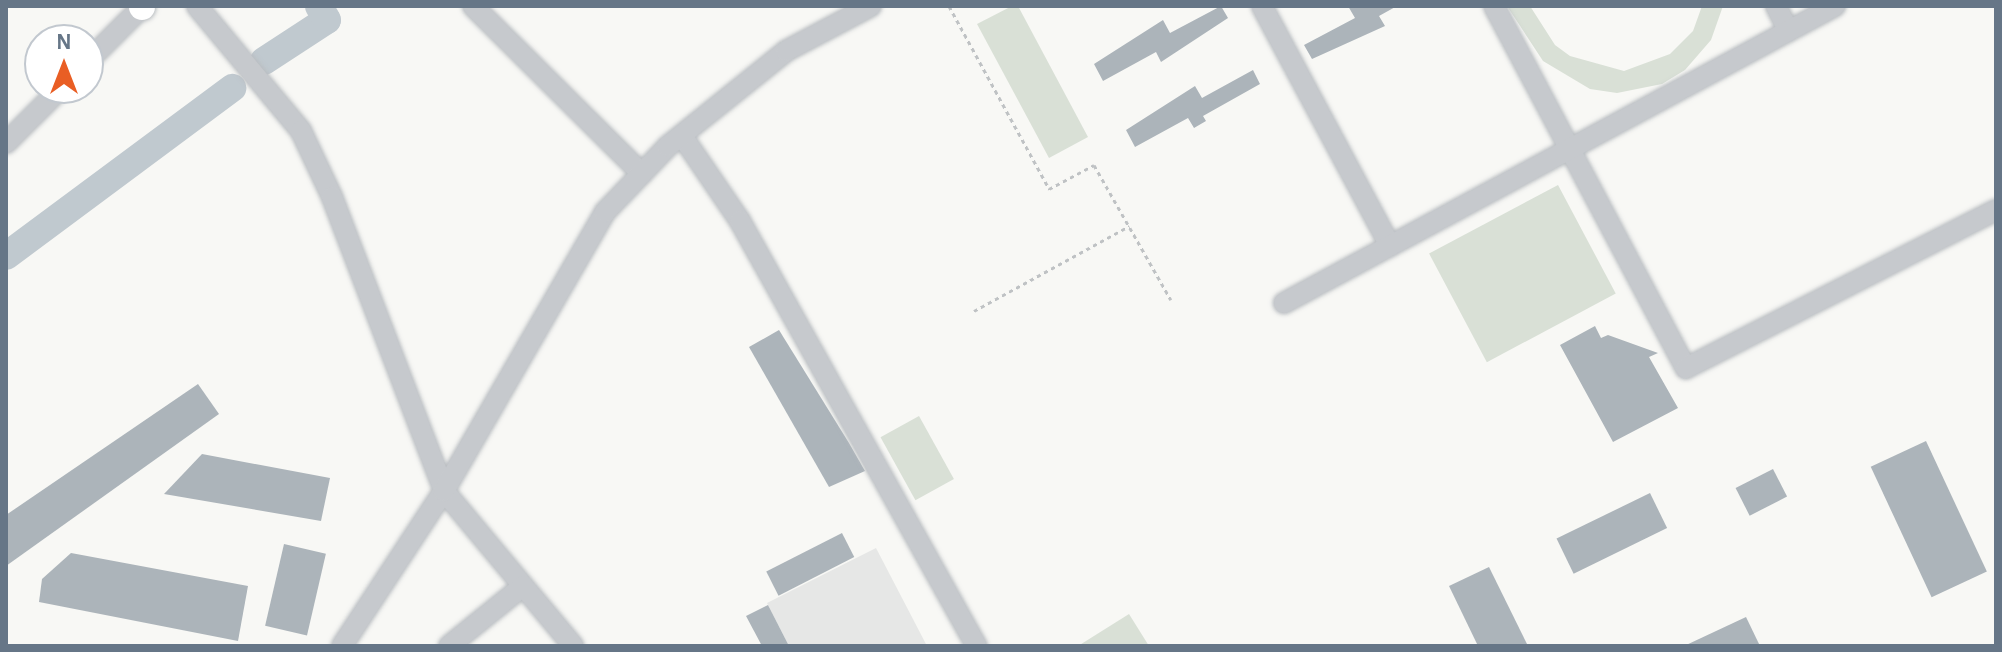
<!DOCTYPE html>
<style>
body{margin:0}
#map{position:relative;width:2002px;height:652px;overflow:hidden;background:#f8f8f5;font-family:"Alegreya Sans",sans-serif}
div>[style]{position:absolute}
.built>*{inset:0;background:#e6e7e6}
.green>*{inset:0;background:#d9e0d6;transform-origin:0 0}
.river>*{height:28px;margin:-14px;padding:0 14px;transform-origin:14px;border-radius:14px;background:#c0c9cf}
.building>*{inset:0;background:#acb4ba;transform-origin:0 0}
.path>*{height:3px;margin-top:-1.5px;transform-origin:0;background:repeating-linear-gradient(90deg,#bfc2c4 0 4px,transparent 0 8px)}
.roads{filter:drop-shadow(0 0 2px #b9bdc1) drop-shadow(0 0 2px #b9bdc1)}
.minor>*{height:20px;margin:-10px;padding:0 10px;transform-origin:10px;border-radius:10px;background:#c6c9cd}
.major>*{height:26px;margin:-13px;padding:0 13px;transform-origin:13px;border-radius:13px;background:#fff}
span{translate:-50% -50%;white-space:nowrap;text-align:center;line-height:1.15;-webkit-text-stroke:8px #fff;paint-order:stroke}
.frame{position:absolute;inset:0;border:8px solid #667687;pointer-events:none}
.north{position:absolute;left:24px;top:24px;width:80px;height:80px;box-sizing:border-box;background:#fff;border:2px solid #c2c8cf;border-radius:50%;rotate:0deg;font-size:22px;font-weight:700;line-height:32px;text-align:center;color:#667687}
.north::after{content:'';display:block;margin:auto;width:28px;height:36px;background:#e95e24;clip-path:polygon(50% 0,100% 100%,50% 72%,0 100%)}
</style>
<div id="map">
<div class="built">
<div style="clip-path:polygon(876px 548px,927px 646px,789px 646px,767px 603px)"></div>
</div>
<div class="green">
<div style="clip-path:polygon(1012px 6px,1018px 6px,1088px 137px,1049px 158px,977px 24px)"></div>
<div style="clip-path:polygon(1507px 6px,1530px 6px,1555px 45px,1570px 56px,1624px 71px,1670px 54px,1693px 31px,1702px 6px,1723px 6px,1711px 40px,1685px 70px,1662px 84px,1617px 93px,1590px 89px,1543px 61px)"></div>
<div style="left:1558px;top:185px;width:123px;height:146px;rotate:62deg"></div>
<div style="left:919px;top:416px;width:72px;height:44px;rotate:61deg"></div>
<div style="clip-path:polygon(1129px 614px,1149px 646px,1078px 646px)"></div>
</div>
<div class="river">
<div style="left:264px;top:61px;width:75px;rotate:-33.1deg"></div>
<div style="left:327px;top:20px;width:16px;rotate:-120deg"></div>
<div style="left:6px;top:256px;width:282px;rotate:-36.6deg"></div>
</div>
<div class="building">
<div style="clip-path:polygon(1221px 6px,1228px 18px,1161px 62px,1156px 52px,1103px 81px,1094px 64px,1163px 20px,1170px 33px)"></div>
<div style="clip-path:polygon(1348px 6px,1397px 6px,1379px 16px,1385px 26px,1312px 59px,1304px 45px,1355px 18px)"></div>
<div style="clip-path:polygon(1253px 70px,1260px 84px,1203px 116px,1206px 121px,1194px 128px,1188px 118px,1135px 147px,1126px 130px,1195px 86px,1202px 98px)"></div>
<div style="clip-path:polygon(1595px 326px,1601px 338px,1608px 335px,1658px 353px,1649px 357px,1678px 408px,1613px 442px,1560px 345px)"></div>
<div style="clip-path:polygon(779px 330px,849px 443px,865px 471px,829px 487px,749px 347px)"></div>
<div style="clip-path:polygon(198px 384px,219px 414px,6px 566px,6px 515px)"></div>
<div style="left:1926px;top:441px;width:144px;height:61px;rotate:65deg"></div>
<div style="clip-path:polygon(202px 454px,330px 478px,321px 521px,164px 494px)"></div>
<div style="left:1773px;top:469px;width:31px;height:42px;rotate:63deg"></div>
<div style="left:1650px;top:493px;width:39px;height:104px;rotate:64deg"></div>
<div style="left:842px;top:533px;width:27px;height:85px;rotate:63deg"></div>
<div style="left:284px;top:544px;width:43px;height:84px;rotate:13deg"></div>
<div style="clip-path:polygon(71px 553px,248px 586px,238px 641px,39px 602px,42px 579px)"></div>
<div style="clip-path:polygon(1489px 567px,1528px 646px,1478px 646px,1449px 586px)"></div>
<div style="clip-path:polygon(768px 605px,789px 646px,762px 646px,746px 616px)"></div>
<div style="clip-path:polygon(1746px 617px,1760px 646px,1684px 646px)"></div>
</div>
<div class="path">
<div style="left:949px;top:6px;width:209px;rotate:61.3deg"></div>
<div style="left:1049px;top:189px;width:51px;rotate:-28.1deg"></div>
<div style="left:1094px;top:165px;width:155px;rotate:60.3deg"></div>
<div style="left:974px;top:311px;width:177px;rotate:-28.7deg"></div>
</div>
<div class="roads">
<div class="minor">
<div style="left:197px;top:6px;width:163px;rotate:50.2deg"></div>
<div style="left:301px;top:131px;width:73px;rotate:64.8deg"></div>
<div style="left:332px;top:197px;width:315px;rotate:69.1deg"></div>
<div style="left:444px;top:491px;width:202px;rotate:50.2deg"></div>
<div style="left:473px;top:6px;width:238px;rotate:44.8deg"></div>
<div style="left:1262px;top:6px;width:272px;rotate:61.9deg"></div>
<div style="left:1494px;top:6px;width:410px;rotate:62.1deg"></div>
<div style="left:1686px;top:368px;width:348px;rotate:-27deg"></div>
<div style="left:1776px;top:6px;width:28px;rotate:63deg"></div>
<div style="left:88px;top:61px;width:78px;rotate:-45deg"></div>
<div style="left:682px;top:136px;width:103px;rotate:55.7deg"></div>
<div style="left:740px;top:221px;width:487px;rotate:60.9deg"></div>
<div style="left:6px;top:143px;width:78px;rotate:-45deg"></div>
<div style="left:1284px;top:303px;width:626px;rotate:-28.33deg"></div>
<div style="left:342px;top:646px;width:186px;rotate:-56.7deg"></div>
<div style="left:444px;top:491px;width:322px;rotate:-60deg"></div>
<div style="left:605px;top:212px;width:91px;rotate:-46.3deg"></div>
<div style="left:668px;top:146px;width:151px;rotate:-38.8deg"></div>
<div style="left:786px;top:51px;width:96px;rotate:-27.9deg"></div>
<div style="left:449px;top:646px;width:95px;rotate:-39deg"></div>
</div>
<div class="major">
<div style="left:142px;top:6px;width:1px;rotate:90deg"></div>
</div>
</div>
<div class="frame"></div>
<div class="north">N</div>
</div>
